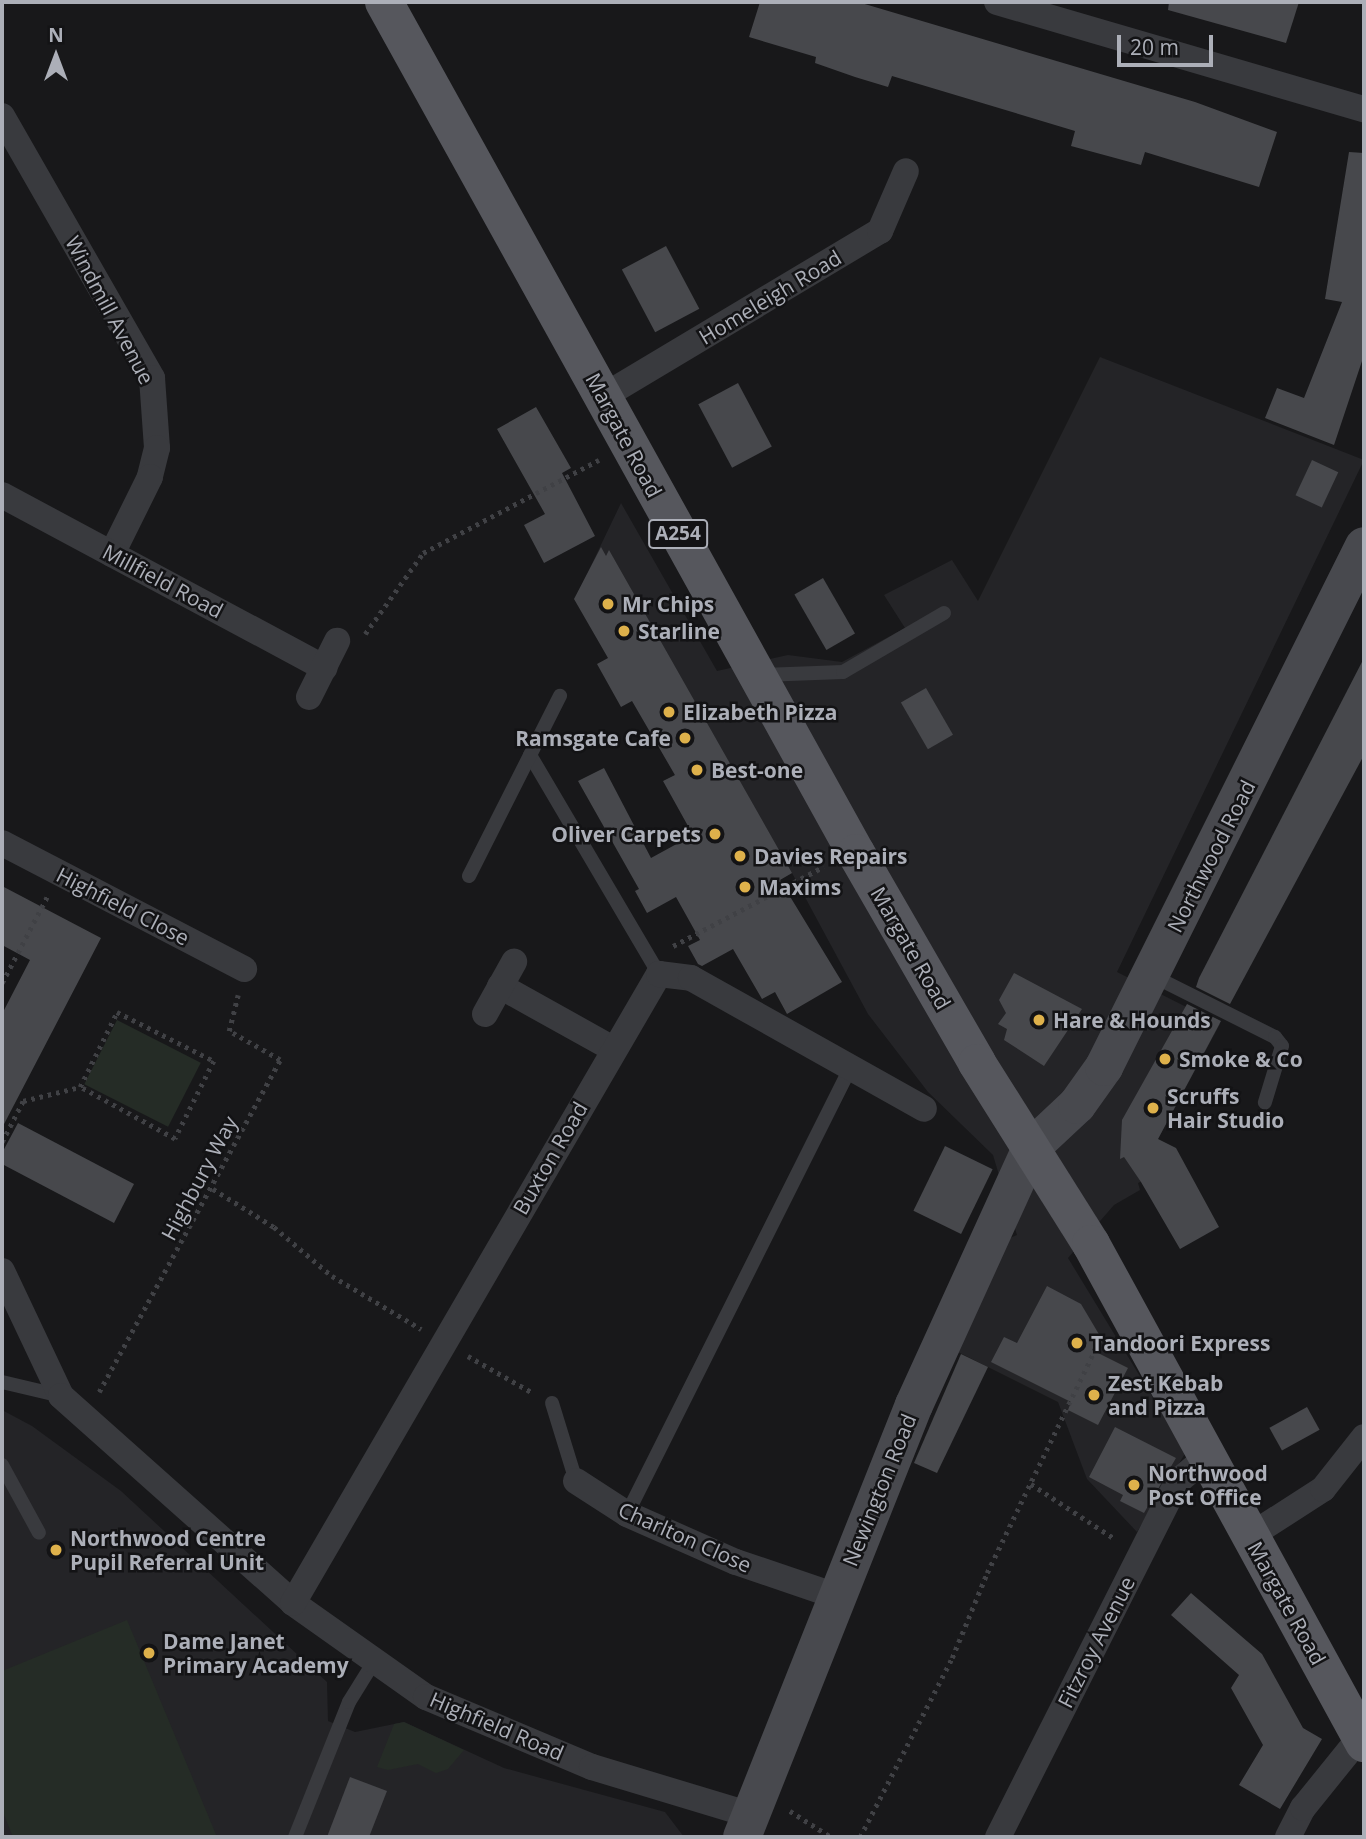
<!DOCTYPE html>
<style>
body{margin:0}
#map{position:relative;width:1366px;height:1839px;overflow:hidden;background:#18181a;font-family:"Open Sans",sans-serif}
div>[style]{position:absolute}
.built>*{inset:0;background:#242427}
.green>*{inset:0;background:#252c26;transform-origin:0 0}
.building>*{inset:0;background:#47484c;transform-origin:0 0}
.path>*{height:4.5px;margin-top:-2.25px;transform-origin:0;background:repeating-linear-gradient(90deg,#404145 0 3.5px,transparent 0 8.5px)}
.lane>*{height:14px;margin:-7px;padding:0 7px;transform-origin:7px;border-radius:7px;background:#393a3e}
.street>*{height:26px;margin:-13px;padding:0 13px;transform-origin:13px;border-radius:13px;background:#393a3e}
.secondary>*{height:38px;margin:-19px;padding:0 19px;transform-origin:19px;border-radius:19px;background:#48494e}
.primary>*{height:38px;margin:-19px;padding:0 19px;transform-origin:19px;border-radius:19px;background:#56575d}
.dots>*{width:19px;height:19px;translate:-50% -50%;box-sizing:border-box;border:4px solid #131315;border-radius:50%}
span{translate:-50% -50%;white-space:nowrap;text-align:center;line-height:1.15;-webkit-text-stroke:5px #131315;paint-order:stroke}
.shield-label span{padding:2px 5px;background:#131315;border:2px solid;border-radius:5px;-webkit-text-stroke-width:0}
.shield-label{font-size:19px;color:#acafb8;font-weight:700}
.street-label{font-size:21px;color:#acafb8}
.poi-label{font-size:21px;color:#acafb8;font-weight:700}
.left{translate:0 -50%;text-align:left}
.right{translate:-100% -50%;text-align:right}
.frame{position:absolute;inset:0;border:4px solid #acafb8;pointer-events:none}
.north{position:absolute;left:21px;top:21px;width:70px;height:70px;-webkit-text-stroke:5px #131315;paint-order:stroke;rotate:0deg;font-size:19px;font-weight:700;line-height:28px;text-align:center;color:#acafb8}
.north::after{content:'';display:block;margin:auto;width:24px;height:32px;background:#acafb8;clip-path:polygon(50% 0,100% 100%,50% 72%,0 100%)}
.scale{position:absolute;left:1117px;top:35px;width:96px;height:32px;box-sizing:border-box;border:4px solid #acafb8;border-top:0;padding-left:9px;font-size:21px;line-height:24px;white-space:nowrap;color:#acafb8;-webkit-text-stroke:5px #131315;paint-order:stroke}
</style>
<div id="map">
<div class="built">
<div style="clip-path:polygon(1100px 357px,1364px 460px,1117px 972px,1220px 1024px,1158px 1139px,1172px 1166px,1138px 1183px,1140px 1190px,1114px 1205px,1068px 1258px,1186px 1452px,1137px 1532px,1087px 1479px,1058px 1402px,954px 1350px,1005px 1240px,1017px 1235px,993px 1155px,928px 1092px,868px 1014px,792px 873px,745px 899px,575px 599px,621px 503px,717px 671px,788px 655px,842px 662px,905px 628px,884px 595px,952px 560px,978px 601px)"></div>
<div style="clip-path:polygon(2px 1410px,32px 1426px,121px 1491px,327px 1682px,328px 1721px,355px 1732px,404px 1722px,504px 1768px,665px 1812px,684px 1837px,2px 1837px)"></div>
</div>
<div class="green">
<div style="left:117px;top:1020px;width:94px;height:72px;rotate:27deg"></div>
<div style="clip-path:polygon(127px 1620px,217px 1837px,13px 1837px,2px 1810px,2px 1671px)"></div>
<div style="clip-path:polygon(404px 1722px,464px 1750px,448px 1769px,436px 1773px,418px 1764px,388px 1770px,377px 1767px,394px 1724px)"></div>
</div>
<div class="building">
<div style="clip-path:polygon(760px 2px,858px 2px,1195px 102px,1277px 132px,1259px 187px,1145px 152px,1141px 165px,1071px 146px,1075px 131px,892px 76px,888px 87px,855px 77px,815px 63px,816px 57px,749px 37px)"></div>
<div style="clip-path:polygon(1169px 2px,1299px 2px,1286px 43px,1168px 10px)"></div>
<div style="clip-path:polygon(1349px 152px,1364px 153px,1364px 355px,1334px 445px,1265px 418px,1277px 388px,1304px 398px,1342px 302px,1325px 299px)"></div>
<div style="left:666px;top:246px;width:71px;height:50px;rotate:62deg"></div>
<div style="left:738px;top:383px;width:72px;height:45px;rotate:62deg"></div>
<div style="clip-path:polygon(536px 407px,571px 468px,562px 473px,595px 536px,544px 563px,524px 525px,545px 514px,497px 429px)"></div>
<div style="left:1312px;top:460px;width:29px;height:39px;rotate:25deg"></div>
<div style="clip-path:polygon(601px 547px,606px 556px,609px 550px,792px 873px,780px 880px,842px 982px,787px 1014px,775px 992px,762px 999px,733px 949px,702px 966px,698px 964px,688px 946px,700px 940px,676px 897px,647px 913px,635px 891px,639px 889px,578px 781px,604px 768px,651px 858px,693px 835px,663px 781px,675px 775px,632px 701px,621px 707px,597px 664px,608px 658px,574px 599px)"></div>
<div style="left:823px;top:578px;width:64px;height:33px;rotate:60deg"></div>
<div style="clip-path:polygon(1364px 658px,1364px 755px,1230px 1004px,1196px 987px,1199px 978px)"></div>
<div style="left:926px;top:688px;width:54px;height:29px;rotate:60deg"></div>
<div style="clip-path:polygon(2px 886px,101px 938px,2px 1128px,2px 1014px,30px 960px,2px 945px)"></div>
<div style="clip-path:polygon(1014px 973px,1082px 1009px,1044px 1066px,1004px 1040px,1007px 1029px,998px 1024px,1006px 1013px,999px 1000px)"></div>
<div style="clip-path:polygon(1187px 1004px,1221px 1021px,1158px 1139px,1176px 1148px,1219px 1227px,1180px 1249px,1141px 1182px,1124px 1157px,1120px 1159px,1122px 1120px)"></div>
<div style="clip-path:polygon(18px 1123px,134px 1184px,114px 1223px,2px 1164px,2px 1153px)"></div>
<div style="left:945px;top:1146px;width:53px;height:72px;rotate:26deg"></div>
<div style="clip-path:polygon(1047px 1286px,1081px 1304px,1100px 1336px,1092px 1350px,1128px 1368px,1098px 1425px,1068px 1410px,1071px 1402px,991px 1362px,1004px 1337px,1017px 1343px)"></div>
<div style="clip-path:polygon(961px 1354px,988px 1367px,937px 1473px,914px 1463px)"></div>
<div style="left:1307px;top:1407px;width:26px;height:43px;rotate:61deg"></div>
<div style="clip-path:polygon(1115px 1427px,1176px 1458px,1144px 1513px,1120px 1501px,1123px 1495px,1089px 1477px)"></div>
<div style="clip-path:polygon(1191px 1593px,1262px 1654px,1303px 1728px,1322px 1739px,1280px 1809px,1239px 1785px,1263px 1745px,1231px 1688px,1239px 1675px,1171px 1615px)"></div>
<div style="clip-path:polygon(350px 1777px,387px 1791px,369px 1837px,327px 1837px)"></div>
</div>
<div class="path">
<div style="left:365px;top:634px;width:100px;rotate:-54.4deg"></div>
<div style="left:423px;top:553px;width:199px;rotate:-27.9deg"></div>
<div style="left:673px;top:946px;width:170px;rotate:-27.8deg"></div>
<div style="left:2px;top:983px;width:97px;rotate:-62.4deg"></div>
<div style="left:117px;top:1012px;width:109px;rotate:26.8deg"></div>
<div style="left:214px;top:1061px;width:87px;rotate:116.6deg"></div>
<div style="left:175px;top:1139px;width:108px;rotate:-151.3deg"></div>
<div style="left:80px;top:1087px;width:84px;rotate:-63.7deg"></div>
<div style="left:2px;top:1142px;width:46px;rotate:-62.9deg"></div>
<div style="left:23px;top:1101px;width:59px;rotate:-13.8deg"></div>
<div style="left:213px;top:1189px;width:72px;rotate:31.9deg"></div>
<div style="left:274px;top:1227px;width:76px;rotate:40.2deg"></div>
<div style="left:332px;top:1276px;width:104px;rotate:30.8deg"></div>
<div style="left:468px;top:1356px;width:75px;rotate:29.6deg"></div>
<div style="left:99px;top:1392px;width:378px;rotate:-61.4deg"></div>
<div style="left:280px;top:1060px;width:59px;rotate:-150.4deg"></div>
<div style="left:229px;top:1031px;width:37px;rotate:-76deg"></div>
<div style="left:1031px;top:1484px;width:100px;rotate:33.2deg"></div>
<div style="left:790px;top:1811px;width:49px;rotate:32.4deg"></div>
<div style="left:860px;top:1837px;width:201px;rotate:-62.8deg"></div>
<div style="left:952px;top:1658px;width:92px;rotate:-67.6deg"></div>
<div style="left:987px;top:1573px;width:262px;rotate:-64.2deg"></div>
</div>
<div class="lane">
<div style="left:762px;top:675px;width:81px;rotate:-2.1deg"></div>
<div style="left:843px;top:672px;width:117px;rotate:-30.3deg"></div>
<div style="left:530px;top:755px;width:254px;rotate:59.5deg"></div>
<div style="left:469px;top:876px;width:202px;rotate:-63.2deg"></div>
<div style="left:1151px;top:975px;width:139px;rotate:26.6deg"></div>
<div style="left:1275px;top:1037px;width:11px;rotate:52deg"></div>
<div style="left:1282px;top:1046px;width:59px;rotate:106.9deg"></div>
<div style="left:2px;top:1382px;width:61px;rotate:13.3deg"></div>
<div style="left:552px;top:1403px;width:82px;rotate:72.9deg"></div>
<div style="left:2px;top:1465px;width:77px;rotate:61.4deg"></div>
<div style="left:627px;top:1514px;width:498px;rotate:-63.4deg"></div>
<div style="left:295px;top:1837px;width:145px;rotate:-68.2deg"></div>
<div style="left:349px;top:1702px;width:49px;rotate:-58.2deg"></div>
</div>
<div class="street">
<div style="left:997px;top:2px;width:382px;rotate:16.3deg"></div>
<div style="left:2px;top:116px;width:302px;rotate:60.2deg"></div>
<div style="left:152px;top:378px;width:70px;rotate:85.9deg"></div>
<div style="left:157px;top:448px;width:30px;rotate:104deg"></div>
<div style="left:150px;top:477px;width:86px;rotate:116.3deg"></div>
<div style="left:604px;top:396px;width:322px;rotate:-30.9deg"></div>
<div style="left:880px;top:231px;width:65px;rotate:-66.6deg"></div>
<div style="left:2px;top:495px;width:366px;rotate:28.2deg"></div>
<div style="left:309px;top:697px;width:63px;rotate:-63.4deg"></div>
<div style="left:2px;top:843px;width:273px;rotate:27.5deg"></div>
<div style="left:500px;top:986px;width:129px;rotate:29.1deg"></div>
<div style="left:485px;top:1014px;width:60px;rotate:-60.9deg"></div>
<div style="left:2px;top:1271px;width:138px;rotate:64.7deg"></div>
<div style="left:61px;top:1396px;width:311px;rotate:41.7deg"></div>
<div style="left:293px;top:1603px;width:163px;rotate:35.3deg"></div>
<div style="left:426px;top:1697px;width:180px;rotate:22.9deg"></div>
<div style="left:592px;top:1767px;width:166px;rotate:16.8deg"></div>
<div style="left:576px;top:1481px;width:61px;rotate:32.9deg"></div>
<div style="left:627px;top:1514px;width:119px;rotate:23.8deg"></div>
<div style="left:736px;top:1562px;width:106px;rotate:18.8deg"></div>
<div style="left:1250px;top:1536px;width:87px;rotate:-32.8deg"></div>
<div style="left:1323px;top:1489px;width:66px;rotate:-51.7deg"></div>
<div style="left:293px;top:1603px;width:728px;rotate:-59.81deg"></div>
<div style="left:659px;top:974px;width:32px;rotate:7deg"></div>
<div style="left:691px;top:978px;width:267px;rotate:29.3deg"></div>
<div style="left:998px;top:1837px;width:398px;rotate:-63.2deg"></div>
<div style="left:1177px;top:1482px;width:39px;rotate:-40deg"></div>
<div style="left:1288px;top:1837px;width:33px;rotate:-63deg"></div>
<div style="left:1303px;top:1808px;width:92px;rotate:-51.1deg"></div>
</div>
<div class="secondary">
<div style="left:742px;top:1837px;width:465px;rotate:-68.3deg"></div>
<div style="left:914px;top:1405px;width:282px;rotate:-65.5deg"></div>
<div style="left:1031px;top:1148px;width:63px;rotate:-43.1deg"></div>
<div style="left:1077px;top:1105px;width:47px;rotate:-54.6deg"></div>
<div style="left:1104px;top:1067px;width:582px;rotate:-63.48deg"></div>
</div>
<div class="primary">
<div style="left:384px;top:2px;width:973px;rotate:60.99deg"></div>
<div style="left:856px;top:853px;width:242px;rotate:60deg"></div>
<div style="left:977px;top:1063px;width:214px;rotate:57.8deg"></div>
<div style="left:1091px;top:1244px;width:569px;rotate:61.32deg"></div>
</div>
<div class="dots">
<div style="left:608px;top:604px;background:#deb14b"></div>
<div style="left:624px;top:631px;background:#deb14b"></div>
<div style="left:669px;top:712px;background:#deb14b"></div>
<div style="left:685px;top:738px;background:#deb14b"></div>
<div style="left:697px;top:770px;background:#deb14b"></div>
<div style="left:715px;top:834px;background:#deb14b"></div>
<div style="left:740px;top:856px;background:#deb14b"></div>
<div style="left:745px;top:887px;background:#deb14b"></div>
<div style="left:1039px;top:1020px;background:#deb14b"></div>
<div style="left:1165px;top:1059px;background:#deb14b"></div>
<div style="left:1153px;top:1108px;background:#deb14b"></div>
<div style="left:1077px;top:1343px;background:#deb14b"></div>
<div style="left:1094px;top:1395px;background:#deb14b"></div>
<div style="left:1134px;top:1485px;background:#deb14b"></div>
<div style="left:56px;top:1550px;background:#deb14b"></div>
<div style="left:149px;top:1653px;background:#deb14b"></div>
</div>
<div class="shield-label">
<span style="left:678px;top:534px">A254</span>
</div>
<div class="street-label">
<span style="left:770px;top:297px;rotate:-31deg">Homeleigh Road</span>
<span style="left:110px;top:310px;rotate:62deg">Windmill Avenue</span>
<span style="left:624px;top:435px;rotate:62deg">Margate Road</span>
<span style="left:163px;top:581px;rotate:28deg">Millfield Road</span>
<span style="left:1211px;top:856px;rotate:-63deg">Northwood Road</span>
<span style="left:123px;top:906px;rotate:27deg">Highfield Close</span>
<span style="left:911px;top:948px;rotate:60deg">Margate Road</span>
<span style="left:550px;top:1158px;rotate:-60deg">Buxton Road</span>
<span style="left:199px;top:1178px;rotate:-62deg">Highbury Way</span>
<span style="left:879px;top:1490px;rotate:-68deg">Newington Road</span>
<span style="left:685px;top:1537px;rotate:24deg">Charlton Close</span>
<span style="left:1287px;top:1603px;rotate:61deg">Margate Road</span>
<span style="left:1096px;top:1642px;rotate:-63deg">Fitzroy Avenue</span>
<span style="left:497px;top:1726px;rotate:23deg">Highfield Road</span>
</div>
<div class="poi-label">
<span class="left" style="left:622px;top:604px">Mr Chips</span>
<span class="left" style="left:638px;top:631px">Starline</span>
<span class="left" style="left:683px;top:712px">Elizabeth Pizza</span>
<span class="right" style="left:671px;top:738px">Ramsgate Cafe</span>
<span class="left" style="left:711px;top:770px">Best-one</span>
<span class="right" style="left:701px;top:834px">Oliver Carpets</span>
<span class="left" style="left:754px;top:856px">Davies Repairs</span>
<span class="left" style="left:759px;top:887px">Maxims</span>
<span class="left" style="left:1053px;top:1020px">Hare &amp; Hounds</span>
<span class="left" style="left:1179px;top:1059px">Smoke &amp; Co</span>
<span class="left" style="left:1167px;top:1108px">Scruffs<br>Hair Studio</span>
<span class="left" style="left:1091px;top:1343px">Tandoori Express</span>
<span class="left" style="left:1108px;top:1395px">Zest Kebab<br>and Pizza</span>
<span class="left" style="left:1148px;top:1485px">Northwood<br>Post Office</span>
<span class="left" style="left:70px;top:1550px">Northwood Centre<br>Pupil Referral Unit</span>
<span class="left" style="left:163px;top:1653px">Dame Janet<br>Primary Academy</span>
</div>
<div class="frame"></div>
<div class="north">N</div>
<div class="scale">20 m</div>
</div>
